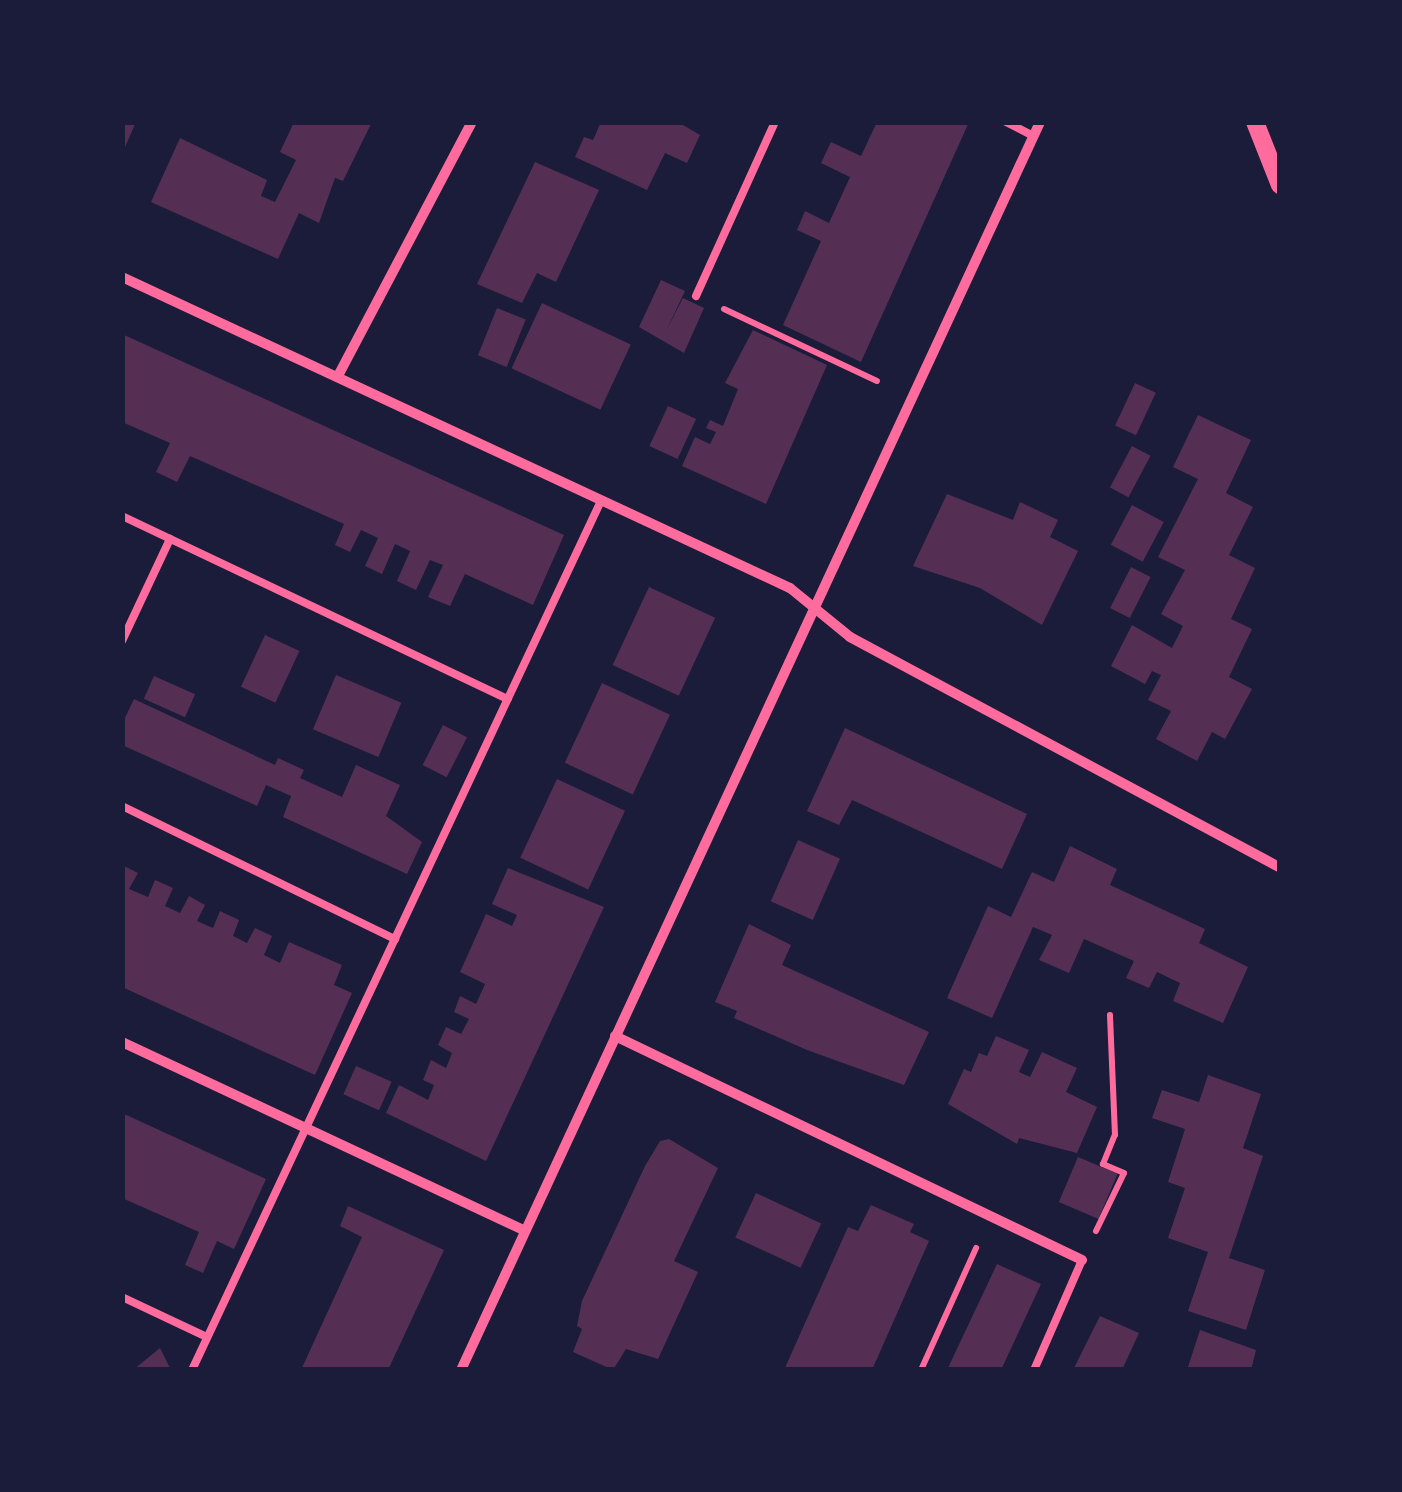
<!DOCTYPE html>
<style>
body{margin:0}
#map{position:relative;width:1402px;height:1492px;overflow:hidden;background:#1b1b3a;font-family:Commissioner,sans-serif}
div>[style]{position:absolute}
.building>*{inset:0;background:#542f53;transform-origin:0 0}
.path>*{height:6px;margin:-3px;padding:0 3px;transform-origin:3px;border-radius:3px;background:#ff6b9d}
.service>*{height:8px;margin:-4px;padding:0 4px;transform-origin:4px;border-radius:4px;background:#ff6b9d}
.minor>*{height:10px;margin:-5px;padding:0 5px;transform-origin:5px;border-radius:5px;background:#ff6b9d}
.tertiary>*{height:18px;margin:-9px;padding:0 9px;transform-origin:9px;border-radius:9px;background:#ff6b9d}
span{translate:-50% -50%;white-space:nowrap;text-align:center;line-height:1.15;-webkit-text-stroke:10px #1b1b3a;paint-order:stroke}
.frame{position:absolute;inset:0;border:125px solid #1b1b3a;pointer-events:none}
</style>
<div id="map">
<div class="building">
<div style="clip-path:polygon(122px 122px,136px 122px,122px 154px)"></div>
<div style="clip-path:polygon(294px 122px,372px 122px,343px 181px,335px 178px,319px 223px,299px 213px,278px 259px,151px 202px,180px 138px,267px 180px,261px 196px,275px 202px,296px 160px,280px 152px)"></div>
<div style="clip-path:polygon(601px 122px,678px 122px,700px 135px,687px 163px,665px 153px,647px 190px,575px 157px,584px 137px,593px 140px)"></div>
<div style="clip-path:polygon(877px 122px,969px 122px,861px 362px,783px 325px,821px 241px,797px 230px,805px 211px,829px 223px,850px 177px,821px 163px,831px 142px,861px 156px)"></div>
<div style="clip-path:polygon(535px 162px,599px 190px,556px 282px,537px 273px,522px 303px,477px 284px)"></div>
<div style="clip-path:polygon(661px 280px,685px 291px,666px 331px,683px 298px,704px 308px,684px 353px,639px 327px)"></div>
<div style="left:542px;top:303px;width:98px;height:72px;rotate:25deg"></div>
<div style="left:497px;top:308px;width:31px;height:51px;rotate:22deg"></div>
<div style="clip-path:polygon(753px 330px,827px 365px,766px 504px,682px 466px,695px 437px,710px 444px,716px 432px,706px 428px,710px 420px,723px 426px,738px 389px,725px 383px)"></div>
<div style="clip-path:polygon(122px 334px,564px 535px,533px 605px,465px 574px,450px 606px,428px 597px,443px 565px,430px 560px,416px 590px,397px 581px,410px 551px,395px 544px,382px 574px,365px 566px,378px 538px,361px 530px,350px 552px,335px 545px,344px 524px,190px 456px,177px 482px,156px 472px,170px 443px,122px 422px)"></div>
<div style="left:1135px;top:383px;width:23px;height:47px;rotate:25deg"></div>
<div style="left:668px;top:406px;width:31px;height:44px;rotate:25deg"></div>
<div style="clip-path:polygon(1198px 415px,1251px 440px,1226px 493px,1253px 507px,1229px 555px,1255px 568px,1231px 619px,1252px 629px,1229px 677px,1252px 689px,1225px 739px,1212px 732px,1197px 761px,1156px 739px,1171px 711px,1148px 700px,1161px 675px,1152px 671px,1145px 684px,1111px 666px,1132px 625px,1172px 648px,1183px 626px,1161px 614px,1185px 570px,1158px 557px,1198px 479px,1173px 467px)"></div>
<div style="left:1132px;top:446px;width:21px;height:47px;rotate:28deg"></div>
<div style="clip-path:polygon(947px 494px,1013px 520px,1020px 502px,1058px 520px,1050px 537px,1078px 551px,1042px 625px,980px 588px,913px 566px)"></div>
<div style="left:1132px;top:505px;width:36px;height:45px;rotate:28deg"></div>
<div style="left:1131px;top:567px;width:22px;height:46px;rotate:27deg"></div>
<div style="left:649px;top:587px;width:73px;height:86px;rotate:25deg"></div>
<div style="left:265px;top:635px;width:38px;height:57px;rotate:25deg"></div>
<div style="left:336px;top:675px;width:71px;height:59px;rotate:23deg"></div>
<div style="left:154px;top:676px;width:45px;height:25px;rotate:24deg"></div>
<div style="left:602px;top:683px;width:75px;height:88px;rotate:25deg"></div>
<div style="clip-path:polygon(134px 699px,275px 765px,278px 758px,304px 770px,300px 778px,342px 797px,356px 765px,400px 785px,386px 816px,422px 842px,407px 874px,283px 817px,291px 796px,266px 785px,257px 806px,122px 745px,122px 724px)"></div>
<div style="left:443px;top:725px;width:27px;height:45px;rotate:27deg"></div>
<div style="clip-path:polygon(845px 728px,1027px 814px,1002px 869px,852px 800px,839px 825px,807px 811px)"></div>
<div style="left:557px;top:779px;width:75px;height:87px;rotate:25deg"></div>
<div style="left:798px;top:840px;width:46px;height:67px;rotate:24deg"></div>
<div style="clip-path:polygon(1070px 846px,1117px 869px,1110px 885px,1205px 929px,1199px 943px,1248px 967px,1223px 1023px,1173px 1001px,1180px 983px,1157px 972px,1149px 988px,1126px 978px,1134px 961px,1084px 939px,1069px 973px,1039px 960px,1052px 935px,1033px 927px,992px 1018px,947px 998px,988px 906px,1011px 917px,1032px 872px,1054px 882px)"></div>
<div style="clip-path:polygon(122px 865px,138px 873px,129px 889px,148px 897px,155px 880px,173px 888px,165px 906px,180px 913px,189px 896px,205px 905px,197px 921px,213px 928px,220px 911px,239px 920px,233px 936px,247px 943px,255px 928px,272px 936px,264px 955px,280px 963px,289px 942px,342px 965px,334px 985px,352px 993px,315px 1075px,122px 987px)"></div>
<div style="clip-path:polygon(508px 868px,604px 907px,486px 1161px,386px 1113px,399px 1085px,428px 1100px,434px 1085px,423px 1080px,431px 1060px,446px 1068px,452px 1053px,438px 1045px,446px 1027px,461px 1034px,469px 1019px,454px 1012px,460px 996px,476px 1004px,485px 984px,460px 972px,486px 914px,512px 926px,517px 915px,492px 904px)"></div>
<div style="clip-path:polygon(749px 924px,791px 945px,782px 965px,929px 1032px,904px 1085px,807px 1050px,734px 1018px,737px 1011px,715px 1002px)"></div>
<div style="clip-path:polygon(996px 1036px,1029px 1050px,1019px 1072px,1030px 1077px,1042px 1052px,1077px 1068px,1066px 1092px,1097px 1107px,1077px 1153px,1019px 1138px,1017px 1144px,948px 1104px,964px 1069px,971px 1072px,979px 1053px,987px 1056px)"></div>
<div style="left:356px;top:1066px;width:39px;height:31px;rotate:24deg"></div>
<div style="clip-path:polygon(1208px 1075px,1261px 1094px,1243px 1148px,1263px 1156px,1229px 1258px,1265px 1270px,1246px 1330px,1188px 1311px,1208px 1252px,1168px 1238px,1185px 1188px,1168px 1182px,1185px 1129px,1152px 1118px,1162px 1090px,1199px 1102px)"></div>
<div style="clip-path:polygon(122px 1113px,266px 1179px,234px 1249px,217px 1241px,203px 1273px,185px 1265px,199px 1232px,122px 1198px)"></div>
<div style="clip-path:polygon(669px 1139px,718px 1168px,674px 1261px,698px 1272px,658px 1359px,626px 1349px,613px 1370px,573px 1352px,582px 1329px,577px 1326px,582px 1301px,645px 1166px,660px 1141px)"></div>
<div style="left:1078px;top:1157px;width:43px;height:49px;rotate:23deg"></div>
<div style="left:756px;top:1193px;width:72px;height:49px;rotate:25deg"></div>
<div style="clip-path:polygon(871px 1205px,914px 1224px,910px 1232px,929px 1241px,872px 1370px,784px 1370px,848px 1227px,858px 1231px)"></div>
<div style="clip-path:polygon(348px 1206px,444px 1250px,388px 1370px,301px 1370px,362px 1237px,340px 1226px)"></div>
<div style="clip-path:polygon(997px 1264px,1041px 1284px,1001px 1370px,947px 1370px)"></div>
<div style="clip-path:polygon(1100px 1316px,1139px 1333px,1122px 1370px,1073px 1370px)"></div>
<div style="clip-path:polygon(1200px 1330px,1256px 1350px,1251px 1370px,1187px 1370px)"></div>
<div style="clip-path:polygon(160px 1348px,171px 1370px,133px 1370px)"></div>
</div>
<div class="path">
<div style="left:724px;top:309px;width:169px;rotate:25.2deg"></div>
<div style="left:1096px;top:1231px;width:64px;rotate:-64.2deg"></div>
<div style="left:1124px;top:1173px;width:23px;rotate:-157deg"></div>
<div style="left:1103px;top:1164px;width:31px;rotate:-68deg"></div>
<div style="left:1115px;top:1135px;width:120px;rotate:-92.4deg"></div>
<div style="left:921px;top:1370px;width:134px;rotate:-65.7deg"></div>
</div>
<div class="service">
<div style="left:1006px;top:122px;width:31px;rotate:27deg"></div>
<div style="left:696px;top:296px;width:191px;rotate:-65.6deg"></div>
<div style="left:122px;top:516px;width:427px;rotate:25.4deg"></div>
<div style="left:122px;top:641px;width:113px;rotate:-64.8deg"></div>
<div style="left:122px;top:806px;width:304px;rotate:26deg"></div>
<div style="left:122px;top:1297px;width:94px;rotate:25.2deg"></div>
<div style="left:192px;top:1370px;width:960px;rotate:-64.8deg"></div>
<div style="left:1034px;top:1370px;width:120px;rotate:-66.4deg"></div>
</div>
<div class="minor">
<div style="left:122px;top:277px;width:737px;rotate:24.97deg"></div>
<div style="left:790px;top:588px;width:77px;rotate:39.2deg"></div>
<div style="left:850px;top:637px;width:488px;rotate:28.2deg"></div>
<div style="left:339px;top:374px;width:285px;rotate:-62.2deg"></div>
<div style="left:615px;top:1036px;width:518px;rotate:25.63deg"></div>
<div style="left:122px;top:1042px;width:445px;rotate:25.1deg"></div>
<div style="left:461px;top:1370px;width:1376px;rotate:-65.11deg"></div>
</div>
<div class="tertiary">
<div style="left:1255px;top:122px;width:68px;rotate:68.4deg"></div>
</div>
<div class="frame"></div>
</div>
